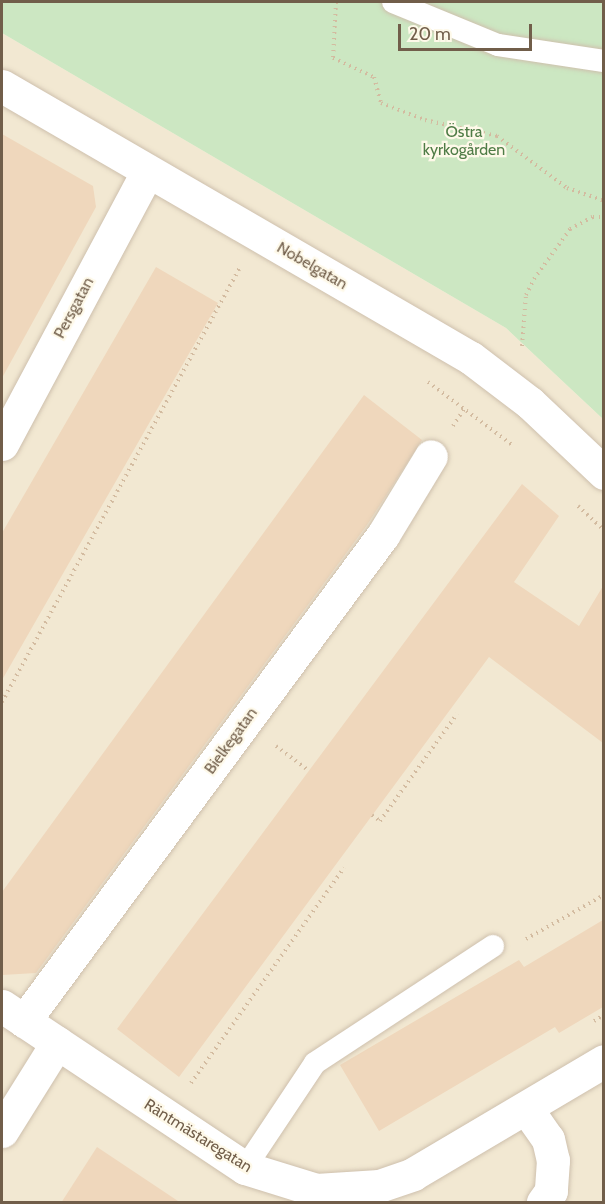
<!DOCTYPE html>
<meta charset="utf-8">
<style>
body{margin:0}
#map{position:relative;width:605px;height:1204px;overflow:hidden;background:#fbf5e3;font-family:Cabin,sans-serif}
div>[style]{position:absolute}
.residential>*{inset:0;background:#f2e8d2}
.green>*{inset:0;background:#cce7c2}
.building>*{inset:0;background:#efd7bc}
.path>*{height:4px;margin-top:-2px;transform-origin:0;background:repeating-linear-gradient(90deg,#d3bba0 0 1.5px,transparent 0 6px)}
.roads{filter:drop-shadow(0 0 2px #cec0ad) drop-shadow(0 0 2px #cec0ad)}
.service>*{height:22px;margin:-11px;padding:0 11px;transform-origin:11px;border-radius:11px;background:#fff}
.minor>*{height:33px;margin:-16.5px;padding:0 16.5px;transform-origin:16.5px;border-radius:16.5px;background:#fff}
span{translate:-50% -50%;white-space:nowrap;text-align:center;line-height:1.15;-webkit-text-stroke:4.5px #fef9e9;paint-order:stroke}
.park-label{font-size:16px;color:#4f7c46}
.street-label{font-size:16px;color:#715e4a}
.frame{position:absolute;inset:0;border:3px solid #715e4a;pointer-events:none}
.scale{position:absolute;left:398px;top:24px;width:134px;height:27px;box-sizing:border-box;border:3px solid #715e4a;border-top:0;padding-left:8px;font-size:18px;line-height:21px;white-space:nowrap;color:#715e4a;-webkit-text-stroke:4px #fef9e9;paint-order:stroke}
</style>
<div id="map">
<div class="residential">
<div style="clip-path:polygon(2px 33px,506px 328px,603px 419px,603px 1202px,2px 1202px)"></div>
</div>
<div class="green">
<div style="clip-path:polygon(2px 2px,603px 2px,603px 419px,506px 328px,2px 33px)"></div>
</div>
<div class="building">
<div style="clip-path:polygon(2px 134px,93px 186px,96px 207px,2px 378px)"></div>
<div style="clip-path:polygon(156px 267px,218px 303px,2px 680px,2px 533px)"></div>
<div style="clip-path:polygon(364px 395px,422px 440px,367px 525px,36px 973px,2px 975px,2px 892px)"></div>
<div style="clip-path:polygon(522px 484px,559px 516px,514px 582px,579px 626px,603px 586px,603px 743px,489px 657px,179px 1077px,117px 1029px)"></div>
<div style="clip-path:polygon(603px 920px,603px 1007px,559px 1033px,555px 1027px,379px 1131px,340px 1065px,519px 960px,524px 967px)"></div>
<div style="clip-path:polygon(97px 1147px,181px 1203px,61px 1203px)"></div>
</div>
<div class="path">
<div style="left:336px;top:2px;width:56px;rotate:93.1deg"></div>
<div style="left:333px;top:58px;width:45px;rotate:24.9deg"></div>
<div style="left:374px;top:77px;width:27px;rotate:75deg"></div>
<div style="left:381px;top:103px;width:47px;rotate:21.1deg"></div>
<div style="left:425px;top:120px;width:74px;rotate:12.5deg"></div>
<div style="left:497px;top:136px;width:87px;rotate:36.6deg"></div>
<div style="left:567px;top:188px;width:39px;rotate:19deg"></div>
<div style="left:522px;top:346px;width:51px;rotate:-85.5deg"></div>
<div style="left:526px;top:295px;width:18px;rotate:-63deg"></div>
<div style="left:534px;top:279px;width:62px;rotate:-54.2deg"></div>
<div style="left:570px;top:229px;width:26px;rotate:-28deg"></div>
<div style="left:593px;top:217px;width:11px"></div>
<div style="left:428px;top:382px;width:104px;rotate:36.8deg"></div>
<div style="left:453px;top:426px;width:20px;rotate:-57deg"></div>
<div style="left:578px;top:506px;width:35px;rotate:43deg"></div>
<div style="left:2px;top:702px;width:494px;rotate:-61.3deg"></div>
<div style="left:276px;top:746px;width:39px;rotate:37deg"></div>
<div style="left:372px;top:815px;width:10px;rotate:37deg"></div>
<div style="left:380px;top:821px;width:132px;rotate:-54.3deg"></div>
<div style="left:526px;top:939px;width:90px;rotate:-29.4deg"></div>
<div style="left:594px;top:1021px;width:12px;rotate:-31deg"></div>
<div style="left:191px;top:1083px;width:264px;rotate:-54.6deg"></div>
</div>
<div class="roads">
<div class="service">
<div style="left:393px;top:2px;width:113px;rotate:22.3deg"></div>
<div style="left:498px;top:45px;width:107px;rotate:8.6deg"></div>
<div style="left:245px;top:1168px;width:126px;rotate:-56.3deg"></div>
<div style="left:315px;top:1063px;width:213px;rotate:-33.3deg"></div>
</div>
<div class="minor">
<div style="left:2px;top:86px;width:542px;rotate:30.11deg"></div>
<div style="left:471px;top:358px;width:74px;rotate:37.3deg"></div>
<div style="left:530px;top:403px;width:102px;rotate:43.4deg"></div>
<div style="left:2px;top:444px;width:308px;rotate:-61.9deg"></div>
<div style="left:2px;top:1006px;width:292px;rotate:33.7deg"></div>
<div style="left:245px;top:1168px;width:74px;rotate:17.2deg"></div>
<div style="left:316px;top:1190px;width:63px;rotate:-3.6deg"></div>
<div style="left:379px;top:1186px;width:36px;rotate:-19deg"></div>
<div style="left:413px;top:1174px;width:222px;rotate:-30.6deg"></div>
<div style="left:24px;top:1021px;width:604px;rotate:-53.55deg"></div>
<div style="left:383px;top:535px;width:92px;rotate:-58.7deg"></div>
<div style="left:526px;top:1108px;width:38px;rotate:55deg"></div>
<div style="left:548px;top:1139px;width:22px;rotate:77deg"></div>
<div style="left:553px;top:1160px;width:31px;rotate:94deg"></div>
<div style="left:551px;top:1191px;width:14px;rotate:126deg"></div>
<div style="left:2px;top:1131px;width:104px;rotate:-58deg"></div>
</div>
</div>
<div class="park-label">
<span style="left:464px;top:141px">Östra<br>kyrkogården</span>
</div>
<div class="street-label">
<span style="left:312px;top:266px;rotate:30deg">Nobelgatan</span>
<span style="left:74px;top:308px;rotate:-62deg">Persgatan</span>
<span style="left:231px;top:741px;rotate:-54deg">Bielkegatan</span>
<span style="left:198px;top:1136px;rotate:32deg">Räntmästaregatan</span>
</div>
<div class="frame"></div>
<div class="scale">20 m</div>
</div>
